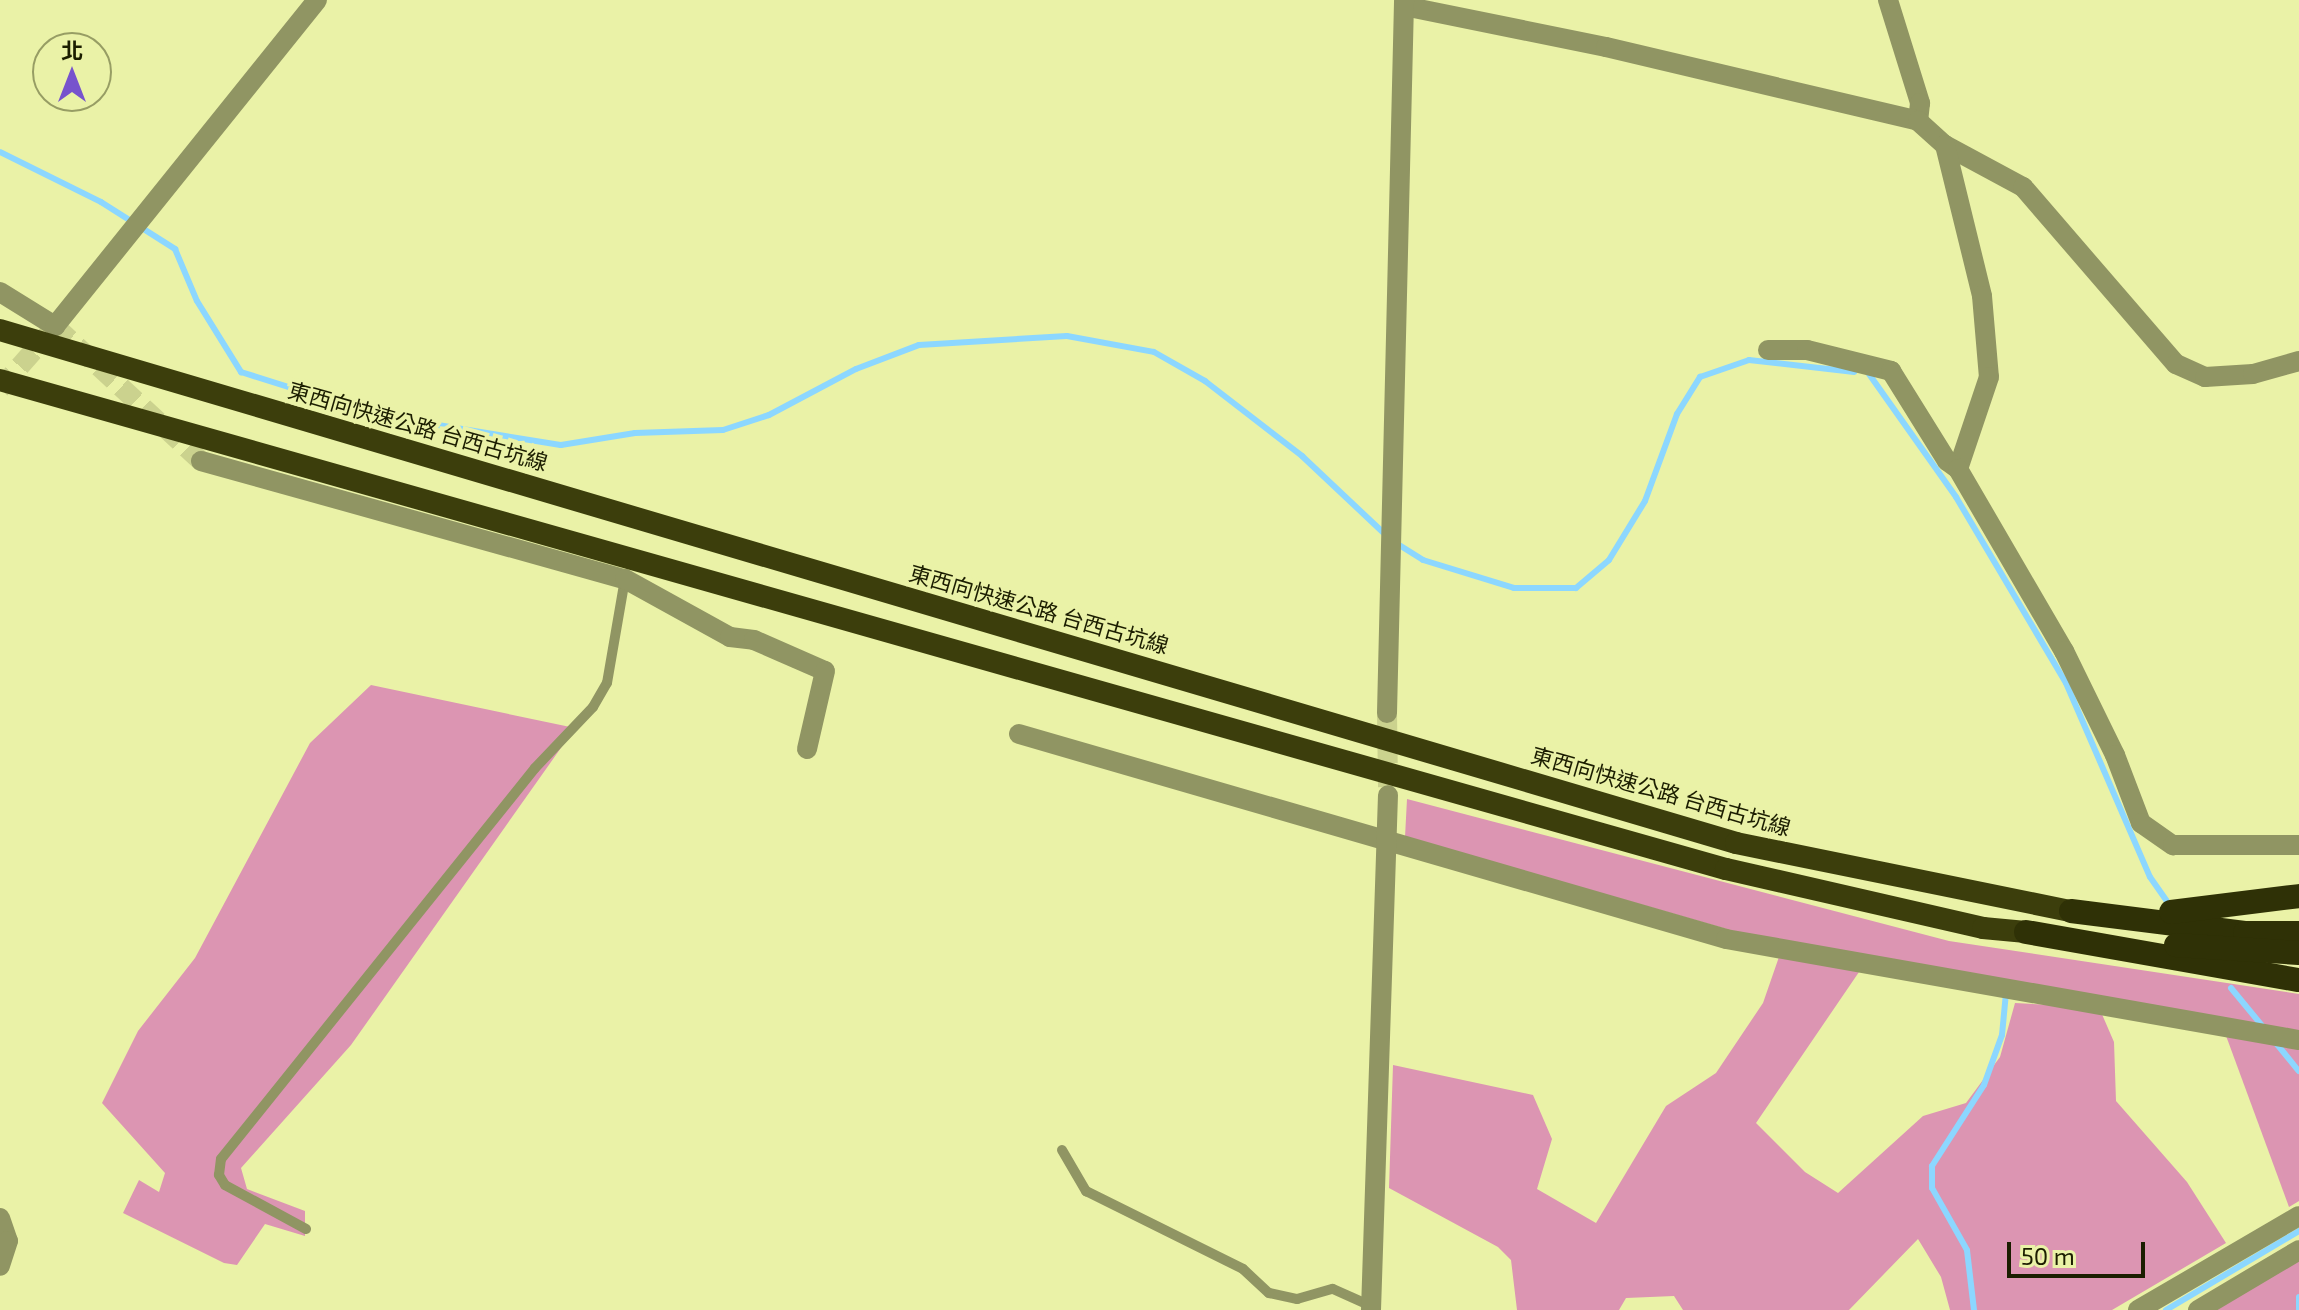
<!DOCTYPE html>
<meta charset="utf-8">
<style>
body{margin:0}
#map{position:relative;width:2299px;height:1310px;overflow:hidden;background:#eaf2a7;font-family:"Exo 2","Noto Sans TC",sans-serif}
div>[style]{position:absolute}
.forest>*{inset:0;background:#dc95b2}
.stream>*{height:6px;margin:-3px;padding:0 3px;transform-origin:3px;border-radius:3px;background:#8cd7ff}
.minor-tunnel>*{height:20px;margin-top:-10px;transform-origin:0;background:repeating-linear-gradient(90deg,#cbd28e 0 20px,transparent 0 30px)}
.tertiary-tunnel>*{height:20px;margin-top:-10px;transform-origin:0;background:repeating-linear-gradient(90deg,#cbd28e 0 20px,transparent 0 30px)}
.service>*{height:10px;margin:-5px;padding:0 5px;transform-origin:5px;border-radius:5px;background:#909563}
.minor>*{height:20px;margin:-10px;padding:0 10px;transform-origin:10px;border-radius:10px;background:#909563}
.tertiary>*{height:20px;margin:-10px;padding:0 10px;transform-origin:10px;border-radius:10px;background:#909563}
.trunk>*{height:22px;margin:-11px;padding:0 11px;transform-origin:11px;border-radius:11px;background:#3c3e0c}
.motorway>*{height:24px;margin:-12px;padding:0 12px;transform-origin:12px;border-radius:12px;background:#2f3106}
span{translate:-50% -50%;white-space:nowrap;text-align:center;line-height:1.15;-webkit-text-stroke:8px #eaf2a7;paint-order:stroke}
.street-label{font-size:22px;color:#1b1d00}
.north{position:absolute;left:32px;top:32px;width:80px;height:80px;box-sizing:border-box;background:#eaf2a7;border:2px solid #979d64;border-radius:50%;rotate:0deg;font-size:22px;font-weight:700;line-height:32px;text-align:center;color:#1b1d00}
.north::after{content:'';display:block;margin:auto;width:28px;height:36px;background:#7753cd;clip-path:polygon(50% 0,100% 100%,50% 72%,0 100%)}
.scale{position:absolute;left:2007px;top:1242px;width:138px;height:36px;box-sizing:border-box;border:4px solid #1b1d00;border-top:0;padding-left:10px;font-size:24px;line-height:28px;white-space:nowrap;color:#1b1d00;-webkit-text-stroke:6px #eaf2a7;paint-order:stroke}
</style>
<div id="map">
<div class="forest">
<div style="clip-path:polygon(371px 685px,575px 728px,351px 1045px,241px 1168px,247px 1189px,305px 1211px,305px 1236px,265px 1224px,237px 1265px,224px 1263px,123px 1213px,139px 1180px,159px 1192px,165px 1173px,102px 1103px,138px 1031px,195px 958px,310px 743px)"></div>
<div style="clip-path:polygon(1407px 799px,1949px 941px,2299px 994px,2299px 1033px,1737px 932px,1405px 837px)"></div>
<div style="clip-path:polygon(1780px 954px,1859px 972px,1756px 1123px,1805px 1172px,1838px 1193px,1923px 1116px,1966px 1103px,2000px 1057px,2015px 1003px,2073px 1006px,2101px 1012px,2114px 1042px,2116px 1101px,2187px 1182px,2226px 1243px,2112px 1310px,1950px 1310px,1941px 1277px,1918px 1239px,1849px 1310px,1683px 1310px,1674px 1296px,1626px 1298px,1619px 1310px,1517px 1310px,1511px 1260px,1498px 1247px,1389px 1188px,1393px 1065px,1533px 1095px,1552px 1139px,1537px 1189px,1596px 1223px,1666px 1106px,1716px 1073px,1763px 1003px)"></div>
<div style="clip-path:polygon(2225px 1033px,2299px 1048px,2299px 1201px,2289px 1207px)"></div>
<div style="clip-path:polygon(2299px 1260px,2299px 1310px,2216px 1310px)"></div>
</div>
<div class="stream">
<div style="left:0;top:152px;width:113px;rotate:26.3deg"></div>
<div style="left:101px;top:202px;width:88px;rotate:32.4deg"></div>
<div style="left:175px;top:249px;width:56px;rotate:67.1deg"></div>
<div style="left:197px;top:301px;width:84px;rotate:58.2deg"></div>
<div style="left:241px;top:372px;width:143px;rotate:17.5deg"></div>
<div style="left:377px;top:415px;width:186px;rotate:9.3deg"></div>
<div style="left:561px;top:445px;width:75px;rotate:-9.2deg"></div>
<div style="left:635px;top:433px;width:88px;rotate:-2deg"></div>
<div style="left:723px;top:430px;width:48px;rotate:-18.1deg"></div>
<div style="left:769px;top:415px;width:98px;rotate:-27.9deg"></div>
<div style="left:856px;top:369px;width:67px;rotate:-20.9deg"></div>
<div style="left:919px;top:345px;width:148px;rotate:-3.5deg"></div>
<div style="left:1067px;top:336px;width:88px;rotate:10.4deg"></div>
<div style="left:1154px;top:352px;width:59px;rotate:29.6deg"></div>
<div style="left:1205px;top:381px;width:123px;rotate:37.7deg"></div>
<div style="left:1302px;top:456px;width:117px;rotate:43.3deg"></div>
<div style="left:1869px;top:374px;width:151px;rotate:54.7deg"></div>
<div style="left:1956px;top:497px;width:216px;rotate:59.4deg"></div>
<div style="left:2066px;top:683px;width:211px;rotate:66.6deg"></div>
<div style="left:2150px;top:877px;width:29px;rotate:55deg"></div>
<div style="left:1396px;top:543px;width:32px;rotate:32deg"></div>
<div style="left:1423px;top:560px;width:95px;rotate:17.1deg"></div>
<div style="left:1514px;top:588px;width:62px"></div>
<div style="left:1576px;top:588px;width:43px;rotate:-40.3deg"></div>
<div style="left:1609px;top:560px;width:69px;rotate:-58.6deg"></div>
<div style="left:1645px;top:501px;width:93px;rotate:-69.8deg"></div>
<div style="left:1677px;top:414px;width:44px;rotate:-58.1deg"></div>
<div style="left:1700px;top:377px;width:52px;rotate:-19.1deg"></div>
<div style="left:1749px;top:360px;width:106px;rotate:6.5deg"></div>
<div style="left:2231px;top:988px;width:52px;rotate:50.5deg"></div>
<div style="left:2276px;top:1043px;width:36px;rotate:51deg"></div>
<div style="left:2299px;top:1297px;width:12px;rotate:90deg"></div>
<div style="left:1974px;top:1310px;width:60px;rotate:-96.7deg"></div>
<div style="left:1967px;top:1250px;width:71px;rotate:-119.4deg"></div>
<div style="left:1932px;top:1188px;width:22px;rotate:-90deg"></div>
<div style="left:1932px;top:1166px;width:96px;rotate:-57.3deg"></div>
<div style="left:1984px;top:1085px;width:53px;rotate:-70.2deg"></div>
<div style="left:2002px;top:1035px;width:42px;rotate:-84.6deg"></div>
<div style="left:2166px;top:1310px;width:155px;rotate:-30.7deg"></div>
</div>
<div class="minor-tunnel">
<div style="left:55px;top:326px;width:199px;rotate:42.8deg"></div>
<div style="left:1387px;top:713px;width:74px;rotate:89.2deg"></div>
</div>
<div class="tertiary-tunnel">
<div style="left:0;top:389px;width:76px;rotate:-48.7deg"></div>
</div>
<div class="service">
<div style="left:1062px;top:1150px;width:48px;rotate:59.7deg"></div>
<div style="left:1086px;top:1191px;width:175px;rotate:26.4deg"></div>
<div style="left:1243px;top:1269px;width:35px;rotate:43deg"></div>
<div style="left:1269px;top:1293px;width:29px;rotate:12deg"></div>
<div style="left:1297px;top:1299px;width:37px;rotate:-16deg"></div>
<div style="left:1333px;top:1289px;width:42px;rotate:24.1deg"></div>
<div style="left:306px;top:1229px;width:92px;rotate:-151.5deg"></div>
<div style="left:225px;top:1185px;width:12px;rotate:-121deg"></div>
<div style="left:219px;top:1175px;width:16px;rotate:-83deg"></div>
<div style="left:221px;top:1159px;width:501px;rotate:-51.23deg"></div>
<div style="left:535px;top:768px;width:84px;rotate:-46.4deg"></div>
<div style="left:593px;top:707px;width:28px;rotate:-60deg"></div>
<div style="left:607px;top:683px;width:106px;rotate:-80.2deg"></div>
</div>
<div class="minor">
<div style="left:1888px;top:0;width:108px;rotate:72.7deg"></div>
<div style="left:1920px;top:103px;width:18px;rotate:96deg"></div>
<div style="left:1404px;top:6px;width:206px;rotate:11.5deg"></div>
<div style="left:1606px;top:47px;width:321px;rotate:13.3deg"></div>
<div style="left:1918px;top:121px;width:36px;rotate:42deg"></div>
<div style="left:1945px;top:145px;width:89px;rotate:28.3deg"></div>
<div style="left:2023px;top:187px;width:234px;rotate:49.2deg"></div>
<div style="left:2176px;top:364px;width:32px;rotate:24deg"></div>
<div style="left:2205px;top:377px;width:48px;rotate:-3.6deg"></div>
<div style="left:2253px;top:374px;width:48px;rotate:-15.8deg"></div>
<div style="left:1945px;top:145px;width:155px;rotate:76.2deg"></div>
<div style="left:1982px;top:296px;width:81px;rotate:85.1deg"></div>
<div style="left:1989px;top:377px;width:97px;rotate:108.6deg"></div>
<div style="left:0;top:292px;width:65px;rotate:31.7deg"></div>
<div style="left:1768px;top:350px;width:39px"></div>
<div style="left:1807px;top:350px;width:87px;rotate:14deg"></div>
<div style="left:1891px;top:371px;width:106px;rotate:58.1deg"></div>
<div style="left:1947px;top:461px;width:14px;rotate:36deg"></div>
<div style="left:1958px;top:469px;width:211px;rotate:59.8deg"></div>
<div style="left:2064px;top:651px;width:116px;rotate:63.9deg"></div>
<div style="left:2115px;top:755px;width:73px;rotate:69.1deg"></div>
<div style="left:2141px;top:823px;width:39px;rotate:35deg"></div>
<div style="left:2173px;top:845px;width:126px"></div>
<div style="left:201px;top:461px;width:440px;rotate:15.6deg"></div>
<div style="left:625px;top:579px;width:120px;rotate:28.9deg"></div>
<div style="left:730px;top:637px;width:24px;rotate:7deg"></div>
<div style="left:754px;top:640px;width:77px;rotate:23.6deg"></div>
<div style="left:825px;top:671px;width:80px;rotate:103deg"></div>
<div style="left:1387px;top:713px;width:713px;rotate:-88.63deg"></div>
<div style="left:1019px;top:734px;width:736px;rotate:16.17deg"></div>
<div style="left:1726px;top:939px;width:582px;rotate:10deg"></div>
<div style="left:0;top:1218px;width:24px;rotate:71deg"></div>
<div style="left:8px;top:1241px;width:26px;rotate:108deg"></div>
<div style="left:1371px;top:1310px;width:515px;rotate:-88.11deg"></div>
<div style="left:2138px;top:1310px;width:186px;rotate:-30.3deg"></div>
<div style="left:2198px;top:1310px;width:117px;rotate:-30.7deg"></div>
</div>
<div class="tertiary">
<div style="left:55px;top:326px;width:418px;rotate:-51.2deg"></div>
</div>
<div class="trunk">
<div style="left:0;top:330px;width:1810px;rotate:16.46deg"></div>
<div style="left:1736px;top:843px;width:342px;rotate:11.5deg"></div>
<div style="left:0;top:380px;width:1794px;rotate:15.82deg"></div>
<div style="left:1726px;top:869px;width:264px;rotate:12.9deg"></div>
<div style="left:1983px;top:928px;width:43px;rotate:5.3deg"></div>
</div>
<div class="motorway">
<div style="left:2071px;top:911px;width:175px;rotate:7.2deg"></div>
<div style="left:2245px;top:933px;width:54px"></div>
<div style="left:2171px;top:912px;width:129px;rotate:-7.1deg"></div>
<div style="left:2026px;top:932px;width:277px;rotate:10deg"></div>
<div style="left:2176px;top:945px;width:123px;rotate:3.7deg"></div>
</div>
<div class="street-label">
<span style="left:418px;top:426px;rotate:16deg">東西向快速公路 台西古坑線</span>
<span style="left:1039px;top:609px;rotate:16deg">東西向快速公路 台西古坑線</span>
<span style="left:1661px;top:791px;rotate:16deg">東西向快速公路 台西古坑線</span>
</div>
<div class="north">北</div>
<div class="scale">50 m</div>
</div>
